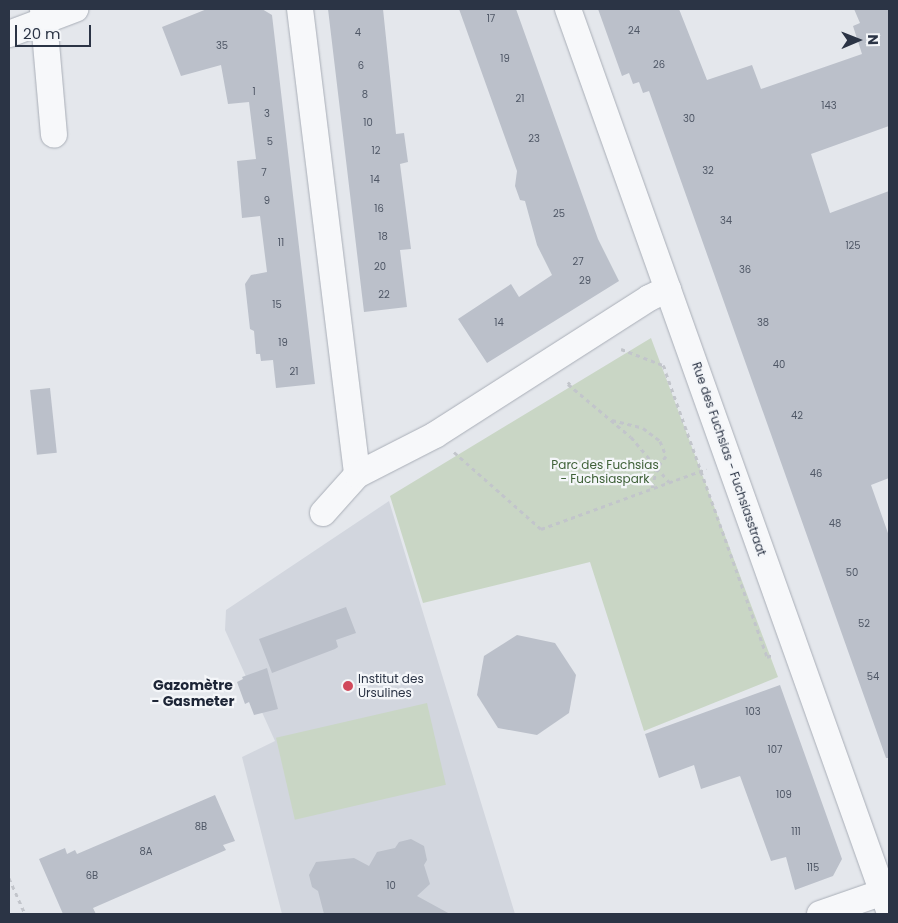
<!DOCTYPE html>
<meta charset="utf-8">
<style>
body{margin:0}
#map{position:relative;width:898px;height:923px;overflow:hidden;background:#e4e7ec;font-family:Poppins,sans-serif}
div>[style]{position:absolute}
.built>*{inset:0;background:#d2d6de}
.green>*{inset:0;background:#c9d6c5;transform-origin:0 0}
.building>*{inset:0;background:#bbc0ca;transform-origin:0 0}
.path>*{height:3px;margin-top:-1.5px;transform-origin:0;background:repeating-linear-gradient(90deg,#c2c5cb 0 4px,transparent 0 8px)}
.roads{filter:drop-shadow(0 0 1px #a9aeb7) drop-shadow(0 0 1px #a9aeb7)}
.minor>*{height:26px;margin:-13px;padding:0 13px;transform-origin:13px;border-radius:13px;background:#f7f8fa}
.dots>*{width:14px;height:14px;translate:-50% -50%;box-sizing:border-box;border:2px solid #f4f6f9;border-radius:50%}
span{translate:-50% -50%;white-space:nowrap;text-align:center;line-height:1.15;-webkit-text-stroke:4.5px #f4f6f9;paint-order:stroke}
.number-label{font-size:10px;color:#4f5766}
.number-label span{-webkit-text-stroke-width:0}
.street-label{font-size:12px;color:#2b3445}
.park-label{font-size:12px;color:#3f6138}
.poi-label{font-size:12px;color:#2b3445}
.left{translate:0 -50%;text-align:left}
.neighbourhood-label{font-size:14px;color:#1d2536;font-weight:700}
.frame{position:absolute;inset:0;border:10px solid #2b3445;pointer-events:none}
.north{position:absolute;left:833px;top:15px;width:50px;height:50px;-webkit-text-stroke:4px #f4f6f9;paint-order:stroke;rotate:89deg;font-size:14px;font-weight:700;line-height:20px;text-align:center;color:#2b3445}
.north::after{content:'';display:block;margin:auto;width:18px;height:22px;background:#2b3445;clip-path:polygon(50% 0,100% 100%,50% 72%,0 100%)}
.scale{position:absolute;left:15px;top:25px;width:76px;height:22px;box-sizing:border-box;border:2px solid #2b3445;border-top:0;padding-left:6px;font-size:15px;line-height:18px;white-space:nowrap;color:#2b3445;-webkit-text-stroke:4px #f4f6f9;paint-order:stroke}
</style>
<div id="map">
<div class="built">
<div style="clip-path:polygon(389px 501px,515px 914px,282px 914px,242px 757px,275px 741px,225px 630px,226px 610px)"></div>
</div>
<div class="green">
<div style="clip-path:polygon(651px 338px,778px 677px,644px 731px,590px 562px,423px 603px,390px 496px)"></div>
<div style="left:427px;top:703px;width:84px;height:155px;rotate:77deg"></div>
</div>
<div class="building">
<div style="clip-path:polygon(207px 9px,262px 9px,272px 15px,315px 384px,276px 388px,273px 360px,261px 361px,260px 354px,256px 354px,254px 331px,250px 329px,245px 284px,251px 275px,267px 272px,260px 216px,242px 218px,237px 161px,256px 159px,249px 102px,228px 104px,221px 65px,181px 76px,162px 27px)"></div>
<div style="clip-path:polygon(328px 9px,383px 9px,396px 134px,404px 133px,408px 162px,400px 164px,411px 249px,400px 250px,407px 307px,364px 312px)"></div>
<div style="clip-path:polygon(459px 9px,516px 9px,598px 239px,619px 281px,487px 363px,458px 319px,511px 284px,519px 297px,552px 275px,537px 245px,525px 201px,520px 200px,515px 186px,517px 171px)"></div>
<div style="clip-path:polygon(598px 9px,679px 9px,707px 80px,752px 65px,761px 89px,862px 54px,853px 26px,860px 23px,854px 9px,889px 9px,889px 126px,811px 154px,830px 213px,889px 191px,889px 478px,871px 485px,889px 536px,889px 758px,886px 758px,649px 91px,643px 93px,639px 82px,633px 84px,629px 73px,622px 76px)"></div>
<div style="left:50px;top:388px;width:65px;height:20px;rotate:84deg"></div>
<div style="clip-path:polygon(346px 607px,356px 633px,336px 640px,338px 647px,335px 649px,272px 673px,259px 639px)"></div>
<div style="clip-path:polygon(517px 635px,555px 643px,576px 675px,569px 713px,537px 735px,498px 728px,477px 695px,484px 656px)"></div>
<div style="clip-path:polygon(267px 668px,278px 709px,254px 715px,249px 702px,245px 704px,237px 682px,243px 679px,242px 677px)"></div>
<div style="clip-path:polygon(780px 685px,842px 859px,833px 876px,795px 890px,786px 857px,771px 861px,740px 776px,701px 789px,694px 765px,659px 778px,645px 734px)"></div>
<div style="clip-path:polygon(215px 795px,235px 841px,223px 845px,226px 850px,93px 908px,96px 914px,63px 914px,39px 859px,65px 848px,67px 854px,75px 850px,77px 854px)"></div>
<div style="clip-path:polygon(411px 839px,424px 846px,427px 860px,424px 865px,430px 884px,417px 896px,450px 914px,324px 914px,318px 891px,312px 887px,309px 875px,316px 862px,354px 858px,369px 866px,377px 852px,395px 848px,399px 842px)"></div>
</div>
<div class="path">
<div style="left:621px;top:349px;width:45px;rotate:20.9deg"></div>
<div style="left:663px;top:365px;width:8px;rotate:60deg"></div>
<div style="left:666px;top:373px;width:301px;rotate:70.4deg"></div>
<div style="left:767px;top:657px;width:5px;rotate:-22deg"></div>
<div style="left:570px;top:382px;width:3px;rotate:135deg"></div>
<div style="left:568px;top:384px;width:82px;rotate:40.1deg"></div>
<div style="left:631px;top:437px;width:59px;rotate:49.8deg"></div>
<div style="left:612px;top:420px;width:32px;rotate:14deg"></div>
<div style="left:643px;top:428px;width:21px;rotate:37deg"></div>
<div style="left:660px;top:441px;width:16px;rotate:68deg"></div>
<div style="left:666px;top:456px;width:15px;rotate:127deg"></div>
<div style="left:657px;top:468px;width:21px;rotate:104deg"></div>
<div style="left:454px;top:452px;width:116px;rotate:41.5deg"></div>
<div style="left:541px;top:529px;width:176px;rotate:-20deg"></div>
<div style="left:9px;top:878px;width:39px;rotate:66deg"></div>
</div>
<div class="roads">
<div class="minor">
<div style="left:43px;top:9px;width:126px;rotate:85deg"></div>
<div style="left:300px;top:9px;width:469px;rotate:83deg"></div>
<div style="left:568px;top:9px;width:956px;rotate:70.39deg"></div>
<div style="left:9px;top:34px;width:71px;rotate:-20.7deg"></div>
<div style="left:323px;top:513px;width:51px;rotate:-48.2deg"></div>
<div style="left:357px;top:475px;width:88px;rotate:-27.1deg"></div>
<div style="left:435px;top:435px;width:254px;rotate:-32.6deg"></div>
<div style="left:649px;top:298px;width:21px;rotate:-25deg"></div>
<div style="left:820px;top:914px;width:73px;rotate:-19.2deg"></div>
</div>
</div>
<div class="dots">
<div style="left:348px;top:686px;background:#d1495b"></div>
</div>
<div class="number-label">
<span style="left:491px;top:19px">17</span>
<span style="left:634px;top:31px">24</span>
<span style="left:358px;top:33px">4</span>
<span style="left:222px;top:46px">35</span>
<span style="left:505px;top:59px">19</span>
<span style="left:659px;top:65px">26</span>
<span style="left:361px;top:66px">6</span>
<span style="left:254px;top:92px">1</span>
<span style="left:365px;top:95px">8</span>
<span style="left:520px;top:99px">21</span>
<span style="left:829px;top:106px">143</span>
<span style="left:267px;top:114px">3</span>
<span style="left:689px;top:119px">30</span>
<span style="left:368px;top:123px">10</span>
<span style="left:534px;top:139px">23</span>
<span style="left:270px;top:142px">5</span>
<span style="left:376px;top:151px">12</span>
<span style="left:708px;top:171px">32</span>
<span style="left:264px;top:173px">7</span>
<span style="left:375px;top:180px">14</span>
<span style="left:267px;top:201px">9</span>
<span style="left:379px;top:209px">16</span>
<span style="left:559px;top:214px">25</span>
<span style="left:726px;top:221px">34</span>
<span style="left:383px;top:237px">18</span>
<span style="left:281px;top:243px">11</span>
<span style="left:853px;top:246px">125</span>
<span style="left:578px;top:262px">27</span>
<span style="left:380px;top:267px">20</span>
<span style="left:745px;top:270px">36</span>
<span style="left:585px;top:281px">29</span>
<span style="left:384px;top:295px">22</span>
<span style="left:277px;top:305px">15</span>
<span style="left:499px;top:323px">14</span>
<span style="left:763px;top:323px">38</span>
<span style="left:283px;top:343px">19</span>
<span style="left:779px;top:365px">40</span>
<span style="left:294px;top:372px">21</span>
<span style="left:797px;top:416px">42</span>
<span style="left:816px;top:474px">46</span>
<span style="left:835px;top:524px">48</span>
<span style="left:852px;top:573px">50</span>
<span style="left:864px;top:624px">52</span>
<span style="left:873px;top:677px">54</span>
<span style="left:753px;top:712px">103</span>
<span style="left:775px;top:750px">107</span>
<span style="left:784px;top:795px">109</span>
<span style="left:201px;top:827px">8B</span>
<span style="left:796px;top:832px">111</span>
<span style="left:146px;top:852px">8A</span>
<span style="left:813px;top:868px">115</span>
<span style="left:92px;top:876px">6B</span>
<span style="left:391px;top:886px">10</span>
</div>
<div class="street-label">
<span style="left:729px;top:459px;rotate:71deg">Rue des Fuchsias - Fuchsiasstraat</span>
</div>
<div class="park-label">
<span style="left:605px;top:472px">Parc des Fuchsias<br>- Fuchsiaspark</span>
</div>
<div class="poi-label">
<span class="left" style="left:358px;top:686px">Institut des<br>Ursulines</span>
</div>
<div class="neighbourhood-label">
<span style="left:193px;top:693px">Gazomètre<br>- Gasmeter</span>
</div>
<div class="frame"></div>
<div class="north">N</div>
<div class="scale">20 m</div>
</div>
